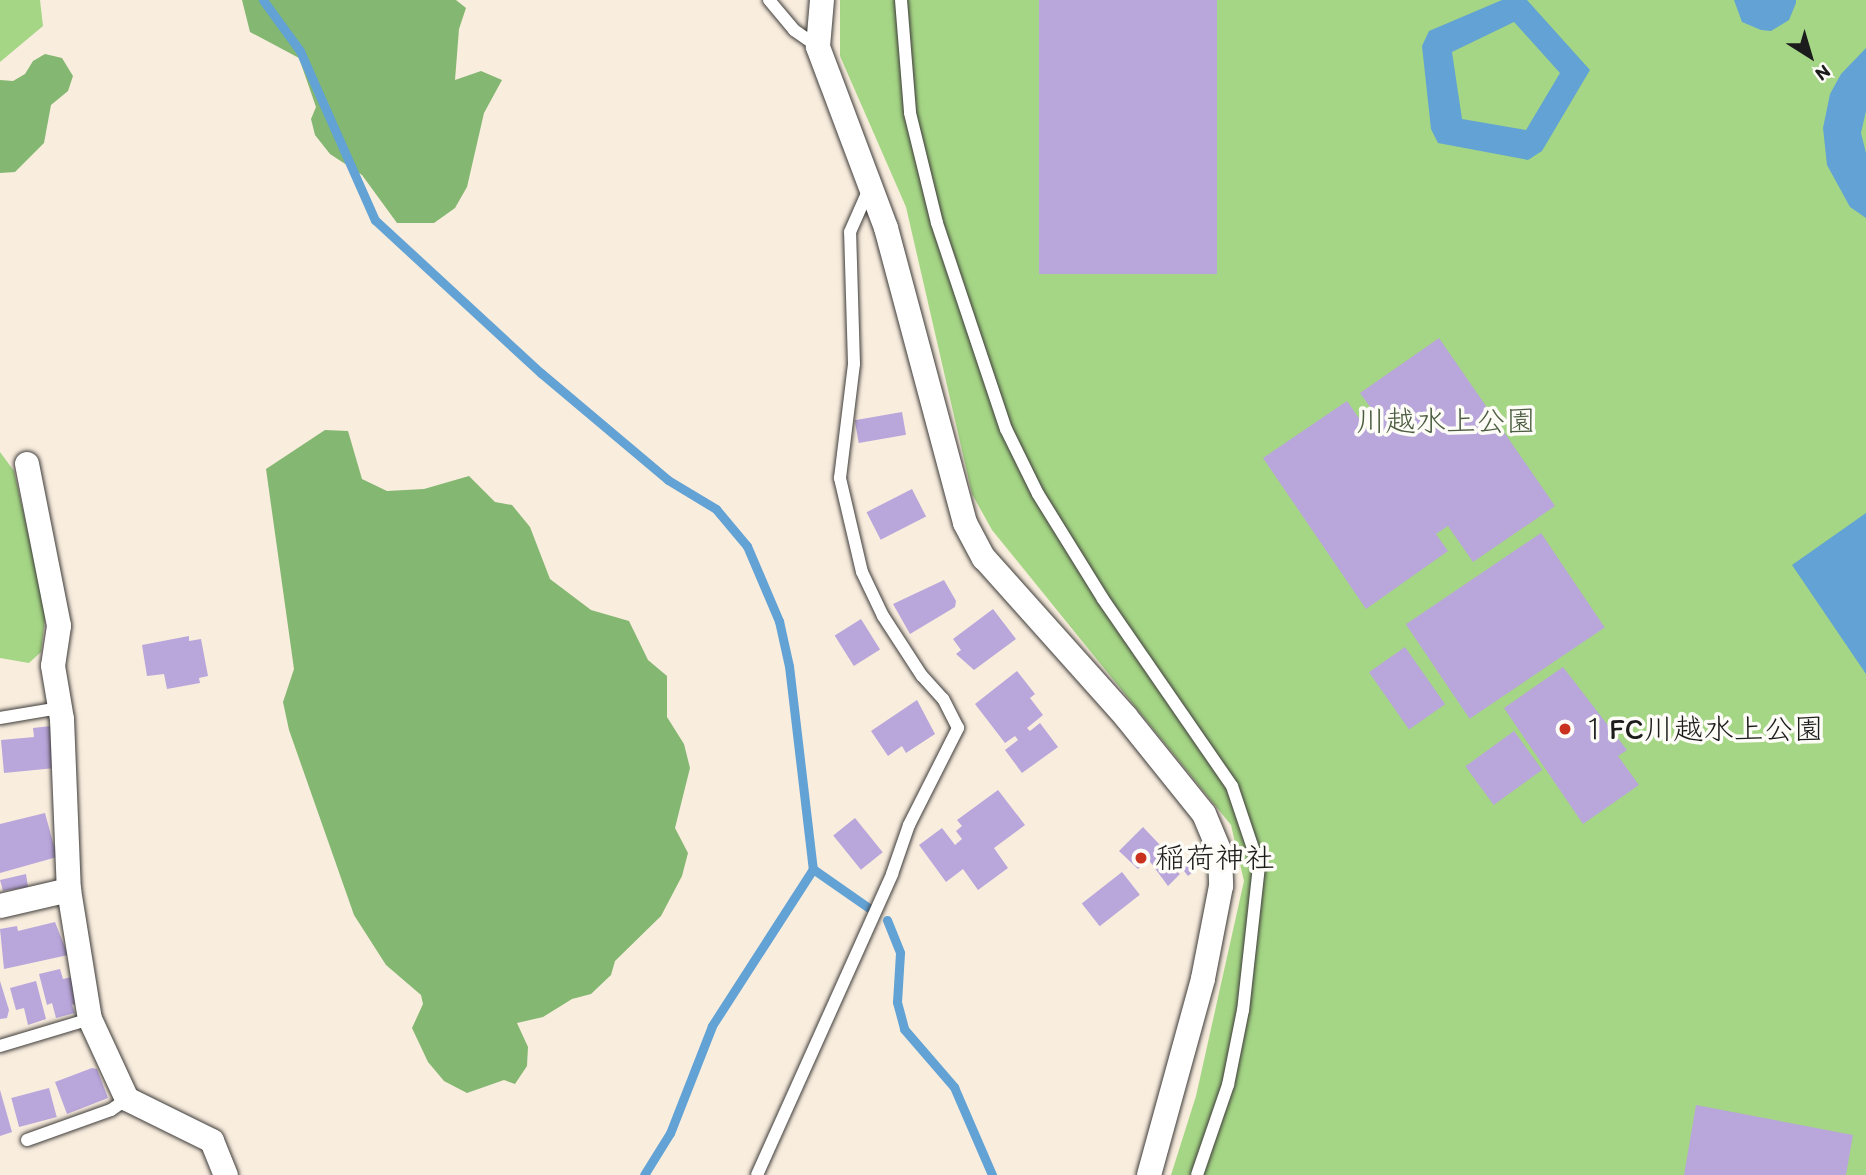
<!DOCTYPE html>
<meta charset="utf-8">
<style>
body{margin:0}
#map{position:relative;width:1866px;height:1175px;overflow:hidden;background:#f9edde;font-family:Itim,"Klee One",sans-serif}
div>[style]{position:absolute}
.green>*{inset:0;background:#a5d685}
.forest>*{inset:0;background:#84b772}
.water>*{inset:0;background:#62a2d4}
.stream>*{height:9px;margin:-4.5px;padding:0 4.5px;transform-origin:4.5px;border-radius:4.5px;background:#62a2d4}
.building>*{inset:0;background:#b9a6db;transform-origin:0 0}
.roads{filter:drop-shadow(0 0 2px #3d3b39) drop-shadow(0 0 2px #3d3b39)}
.service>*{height:12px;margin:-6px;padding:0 6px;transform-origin:6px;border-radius:6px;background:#fff}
.minor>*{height:24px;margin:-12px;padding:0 12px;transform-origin:12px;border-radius:12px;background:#fff}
.dots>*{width:19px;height:19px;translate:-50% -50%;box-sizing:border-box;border:4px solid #fdfcf7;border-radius:50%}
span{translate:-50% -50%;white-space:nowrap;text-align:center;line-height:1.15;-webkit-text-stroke:7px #fdfcf7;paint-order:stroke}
.park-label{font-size:30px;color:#4c5d41}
.poi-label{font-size:30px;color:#1c1c1c}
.left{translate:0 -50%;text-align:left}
.north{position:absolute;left:1775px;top:21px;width:70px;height:70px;-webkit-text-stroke:5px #fdfcf7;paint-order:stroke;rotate:143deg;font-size:19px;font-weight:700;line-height:28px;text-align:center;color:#1c1c1c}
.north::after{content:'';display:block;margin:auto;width:24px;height:32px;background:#1c1c1c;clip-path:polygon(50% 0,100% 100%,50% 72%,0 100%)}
</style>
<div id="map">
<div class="green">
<div style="clip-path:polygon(0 0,40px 0,43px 26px,0 62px)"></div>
<div style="clip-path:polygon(840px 0,1866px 0,1866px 1175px,1171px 1175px,1196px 1096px,1244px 881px,1231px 825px,992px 530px,972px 494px,906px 207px,840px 56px)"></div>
<div style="clip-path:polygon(0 452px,14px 471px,46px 611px,41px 652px,29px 663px,0 658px)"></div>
</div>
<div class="forest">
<div style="clip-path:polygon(242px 0,456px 0,466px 8px,459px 29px,455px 80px,481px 71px,502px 80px,484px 113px,467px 187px,455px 208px,434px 223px,397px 223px,362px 175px,330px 154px,315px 135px,311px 119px,316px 107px,299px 58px,250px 32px)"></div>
<div style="clip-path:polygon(45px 54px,62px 58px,73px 76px,68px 91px,51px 105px,44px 143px,15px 172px,0 173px,0 80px,13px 81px,25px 74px,33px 61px)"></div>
<div style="clip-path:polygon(325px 430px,348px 431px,362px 479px,387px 491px,424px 489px,469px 476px,495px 502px,512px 505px,530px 527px,550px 579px,591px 610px,629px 621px,648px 660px,667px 676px,667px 717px,684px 744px,690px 768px,675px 828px,688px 853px,682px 876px,661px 916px,615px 961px,611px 975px,591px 994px,572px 999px,543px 1017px,517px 1023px,528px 1047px,527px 1066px,515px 1084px,504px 1080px,467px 1093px,444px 1081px,428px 1062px,412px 1028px,423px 1004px,421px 995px,386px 965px,354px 915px,289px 730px,283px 702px,294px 669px,266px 469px)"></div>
</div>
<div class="water">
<div style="clip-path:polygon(evenodd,1502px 0,1527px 0,1590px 70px,1542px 151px,1528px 160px,1438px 143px,1431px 129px,1422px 46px,1429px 31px,1502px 0,1514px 22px,1560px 73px,1526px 130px,1462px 119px,1452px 52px,1514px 22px)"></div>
<div style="clip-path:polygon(1734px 0,1796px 0,1796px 3px,1789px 20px,1771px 31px,1761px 30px,1742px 22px)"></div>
<div style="clip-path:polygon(1866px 48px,1866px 111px,1861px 133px,1866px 153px,1866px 218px,1850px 207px,1827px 165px,1823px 128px,1830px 94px,1841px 74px)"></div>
<div style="clip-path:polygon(1866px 513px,1866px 674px,1792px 565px)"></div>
</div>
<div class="stream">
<div style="left:263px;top:0;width:63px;rotate:54deg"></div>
<div style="left:300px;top:51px;width:185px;rotate:66.1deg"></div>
<div style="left:375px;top:220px;width:226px;rotate:42.7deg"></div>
<div style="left:541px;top:373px;width:166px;rotate:40.1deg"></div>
<div style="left:668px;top:480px;width:56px;rotate:31.1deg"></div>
<div style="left:716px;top:509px;width:48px;rotate:50deg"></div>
<div style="left:747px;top:546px;width:82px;rotate:66.9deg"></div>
<div style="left:779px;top:621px;width:46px;rotate:77.5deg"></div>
<div style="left:789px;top:666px;width:204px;rotate:83.3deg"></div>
<div style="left:813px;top:869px;width:187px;rotate:122.8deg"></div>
<div style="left:712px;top:1026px;width:115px;rotate:111.4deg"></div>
<div style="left:670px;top:1133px;width:49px;rotate:121.8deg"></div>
<div style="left:813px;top:869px;width:68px;rotate:34.9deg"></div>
<div style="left:887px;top:920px;width:35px;rotate:68deg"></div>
<div style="left:900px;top:953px;width:49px;rotate:93.5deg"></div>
<div style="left:897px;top:1002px;width:28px;rotate:75deg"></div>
<div style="left:904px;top:1029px;width:77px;rotate:49.2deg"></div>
<div style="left:954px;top:1087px;width:96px;rotate:66.6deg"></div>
</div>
<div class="building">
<div style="left:1039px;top:0;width:178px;height:274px"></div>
<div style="clip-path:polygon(1439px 338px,1555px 506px,1473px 562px,1448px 526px,1436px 534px,1448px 551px,1366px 609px,1263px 458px,1347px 401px,1370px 434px,1383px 425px,1360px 393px)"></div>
<div style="left:902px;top:412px;width:23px;height:48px;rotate:80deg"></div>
<div style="left:912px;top:489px;width:31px;height:51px;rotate:63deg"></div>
<div style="left:1541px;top:533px;width:114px;height:163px;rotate:56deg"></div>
<div style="clip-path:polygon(944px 580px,956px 601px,955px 607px,910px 634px,893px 604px)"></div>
<div style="clip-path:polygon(993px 609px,1016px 639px,974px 670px,956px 654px,961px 650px,953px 639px)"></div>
<div style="left:861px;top:619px;width:36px;height:31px;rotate:58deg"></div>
<div style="clip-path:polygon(189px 636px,189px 641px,201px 639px,208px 676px,199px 678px,200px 683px,167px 689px,164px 674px,147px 676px,142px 645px)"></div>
<div style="left:1405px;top:647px;width:70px;height:44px;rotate:55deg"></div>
<div style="clip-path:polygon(1563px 667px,1627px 750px,1618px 756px,1639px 785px,1583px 824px,1504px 708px)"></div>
<div style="clip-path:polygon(1017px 671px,1035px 694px,1030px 698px,1043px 715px,1027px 728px,1030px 731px,1040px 723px,1058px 747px,1022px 773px,1005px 750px,1018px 740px,1015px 736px,1005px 743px,975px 704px)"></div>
<div style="clip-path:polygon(917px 700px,935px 734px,906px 753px,902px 746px,888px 756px,871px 731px)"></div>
<div style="clip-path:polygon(51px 726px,55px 768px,4px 773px,1px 740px,34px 737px,33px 728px)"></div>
<div style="left:1514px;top:731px;width:48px;height:60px;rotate:54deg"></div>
<div style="clip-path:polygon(998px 790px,1025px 825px,994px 848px,1008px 868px,978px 890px,963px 869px,946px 882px,919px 845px,942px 828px,955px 845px,962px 839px,956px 831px,962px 826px,957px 820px)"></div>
<div style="clip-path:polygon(45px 813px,57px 857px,0 873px,0 824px)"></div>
<div style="left:855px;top:818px;width:44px;height:28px;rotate:51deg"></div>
<div style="clip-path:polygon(1143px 827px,1160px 845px,1154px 856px,1180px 874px,1168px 886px,1148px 859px,1138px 869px,1119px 851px)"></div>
<div style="clip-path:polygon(1188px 860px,1198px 868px,1188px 876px,1180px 866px)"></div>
<div style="left:1122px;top:872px;width:29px;height:51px;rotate:52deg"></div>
<div style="clip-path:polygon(26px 874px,28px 887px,3px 891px,0 880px)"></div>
<div style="clip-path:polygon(55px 922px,68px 955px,4px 969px,0 929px,17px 926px,18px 931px)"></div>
<div style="clip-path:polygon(60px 969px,63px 979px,72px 977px,78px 1003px,72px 1005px,75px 1013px,56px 1018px,52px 1003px,47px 1005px,39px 974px)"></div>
<div style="clip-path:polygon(0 981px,9px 1010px,7px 1018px,0 1019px)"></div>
<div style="clip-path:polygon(36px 981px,46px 1019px,28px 1025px,24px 1008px,16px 1010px,10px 988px)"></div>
<div style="clip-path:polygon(92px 1068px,97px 1069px,108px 1098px,67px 1114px,55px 1082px)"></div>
<div style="left:49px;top:1088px;width:30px;height:39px;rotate:75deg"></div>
<div style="clip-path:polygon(0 1090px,12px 1132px,0 1136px)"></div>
<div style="clip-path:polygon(1696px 1105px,1853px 1135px,1846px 1175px,1684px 1175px)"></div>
</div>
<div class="roads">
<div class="service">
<div style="left:769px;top:0;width:39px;rotate:50deg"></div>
<div style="left:794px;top:30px;width:29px;rotate:35deg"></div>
<div style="left:901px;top:0;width:113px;rotate:85.4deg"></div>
<div style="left:910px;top:113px;width:113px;rotate:76.2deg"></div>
<div style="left:937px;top:223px;width:217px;rotate:71.5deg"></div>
<div style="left:1006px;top:429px;width:72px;rotate:63.8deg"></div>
<div style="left:1038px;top:494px;width:123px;rotate:58.2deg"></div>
<div style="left:1103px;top:599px;width:227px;rotate:55.4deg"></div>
<div style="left:1232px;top:786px;width:84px;rotate:71.4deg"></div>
<div style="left:1259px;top:866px;width:145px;rotate:96.3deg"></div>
<div style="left:1243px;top:1010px;width:76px;rotate:101.3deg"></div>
<div style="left:1228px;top:1085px;width:95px;rotate:109deg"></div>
<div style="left:0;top:718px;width:61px;rotate:-9.5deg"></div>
<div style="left:0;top:1046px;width:94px;rotate:-16.7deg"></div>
<div style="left:27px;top:1140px;width:89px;rotate:-19.7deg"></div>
<div style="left:111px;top:1110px;width:19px;rotate:-35deg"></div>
<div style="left:757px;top:1175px;width:330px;rotate:-65.8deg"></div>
<div style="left:892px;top:874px;width:52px;rotate:-70.9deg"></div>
<div style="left:909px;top:825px;width:109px;rotate:-63.2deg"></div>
<div style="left:958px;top:728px;width:33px;rotate:-117deg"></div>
<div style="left:943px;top:699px;width:31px;rotate:-132deg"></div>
<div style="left:922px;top:676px;width:72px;rotate:-123deg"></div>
<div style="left:883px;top:616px;width:49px;rotate:-115.5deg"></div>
<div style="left:862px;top:572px;width:97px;rotate:-103.2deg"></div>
<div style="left:840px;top:478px;width:115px;rotate:-83deg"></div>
<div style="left:854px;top:364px;width:132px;rotate:-91.7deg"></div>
<div style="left:850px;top:232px;width:47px;rotate:-66.2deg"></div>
</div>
<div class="minor">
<div style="left:822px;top:0;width:47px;rotate:94.9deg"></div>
<div style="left:818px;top:47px;width:193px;rotate:69.4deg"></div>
<div style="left:886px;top:228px;width:305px;rotate:75deg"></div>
<div style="left:965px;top:523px;width:40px;rotate:62deg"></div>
<div style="left:984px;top:558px;width:213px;rotate:48.2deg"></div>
<div style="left:1126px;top:717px;width:124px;rotate:51.2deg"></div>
<div style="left:1204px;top:814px;width:41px;rotate:67.2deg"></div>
<div style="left:1220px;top:852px;width:34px;rotate:88deg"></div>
<div style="left:1221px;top:886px;width:95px;rotate:101deg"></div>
<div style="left:1203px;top:979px;width:203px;rotate:105.4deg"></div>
<div style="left:27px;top:464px;width:165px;rotate:78.8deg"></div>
<div style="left:59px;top:626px;width:40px;rotate:98.5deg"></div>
<div style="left:53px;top:666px;width:54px;rotate:80.4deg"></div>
<div style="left:62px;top:719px;width:171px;rotate:87.7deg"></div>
<div style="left:69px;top:890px;width:131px;rotate:80.8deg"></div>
<div style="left:90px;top:1019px;width:88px;rotate:65.2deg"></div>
<div style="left:127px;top:1099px;width:95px;rotate:26.3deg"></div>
<div style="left:212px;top:1141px;width:37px;rotate:68deg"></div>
<div style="left:0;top:906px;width:71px;rotate:-13.1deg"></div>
</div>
</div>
<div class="dots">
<div style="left:1565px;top:729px;background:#c8321e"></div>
<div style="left:1141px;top:858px;background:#c8321e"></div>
</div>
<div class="park-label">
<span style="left:1446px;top:421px">川越水上公園</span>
</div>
<div class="poi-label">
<span class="left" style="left:1579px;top:729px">１FC川越水上公園</span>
<span class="left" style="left:1155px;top:858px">稲荷神社</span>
</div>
<div class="north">N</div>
</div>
